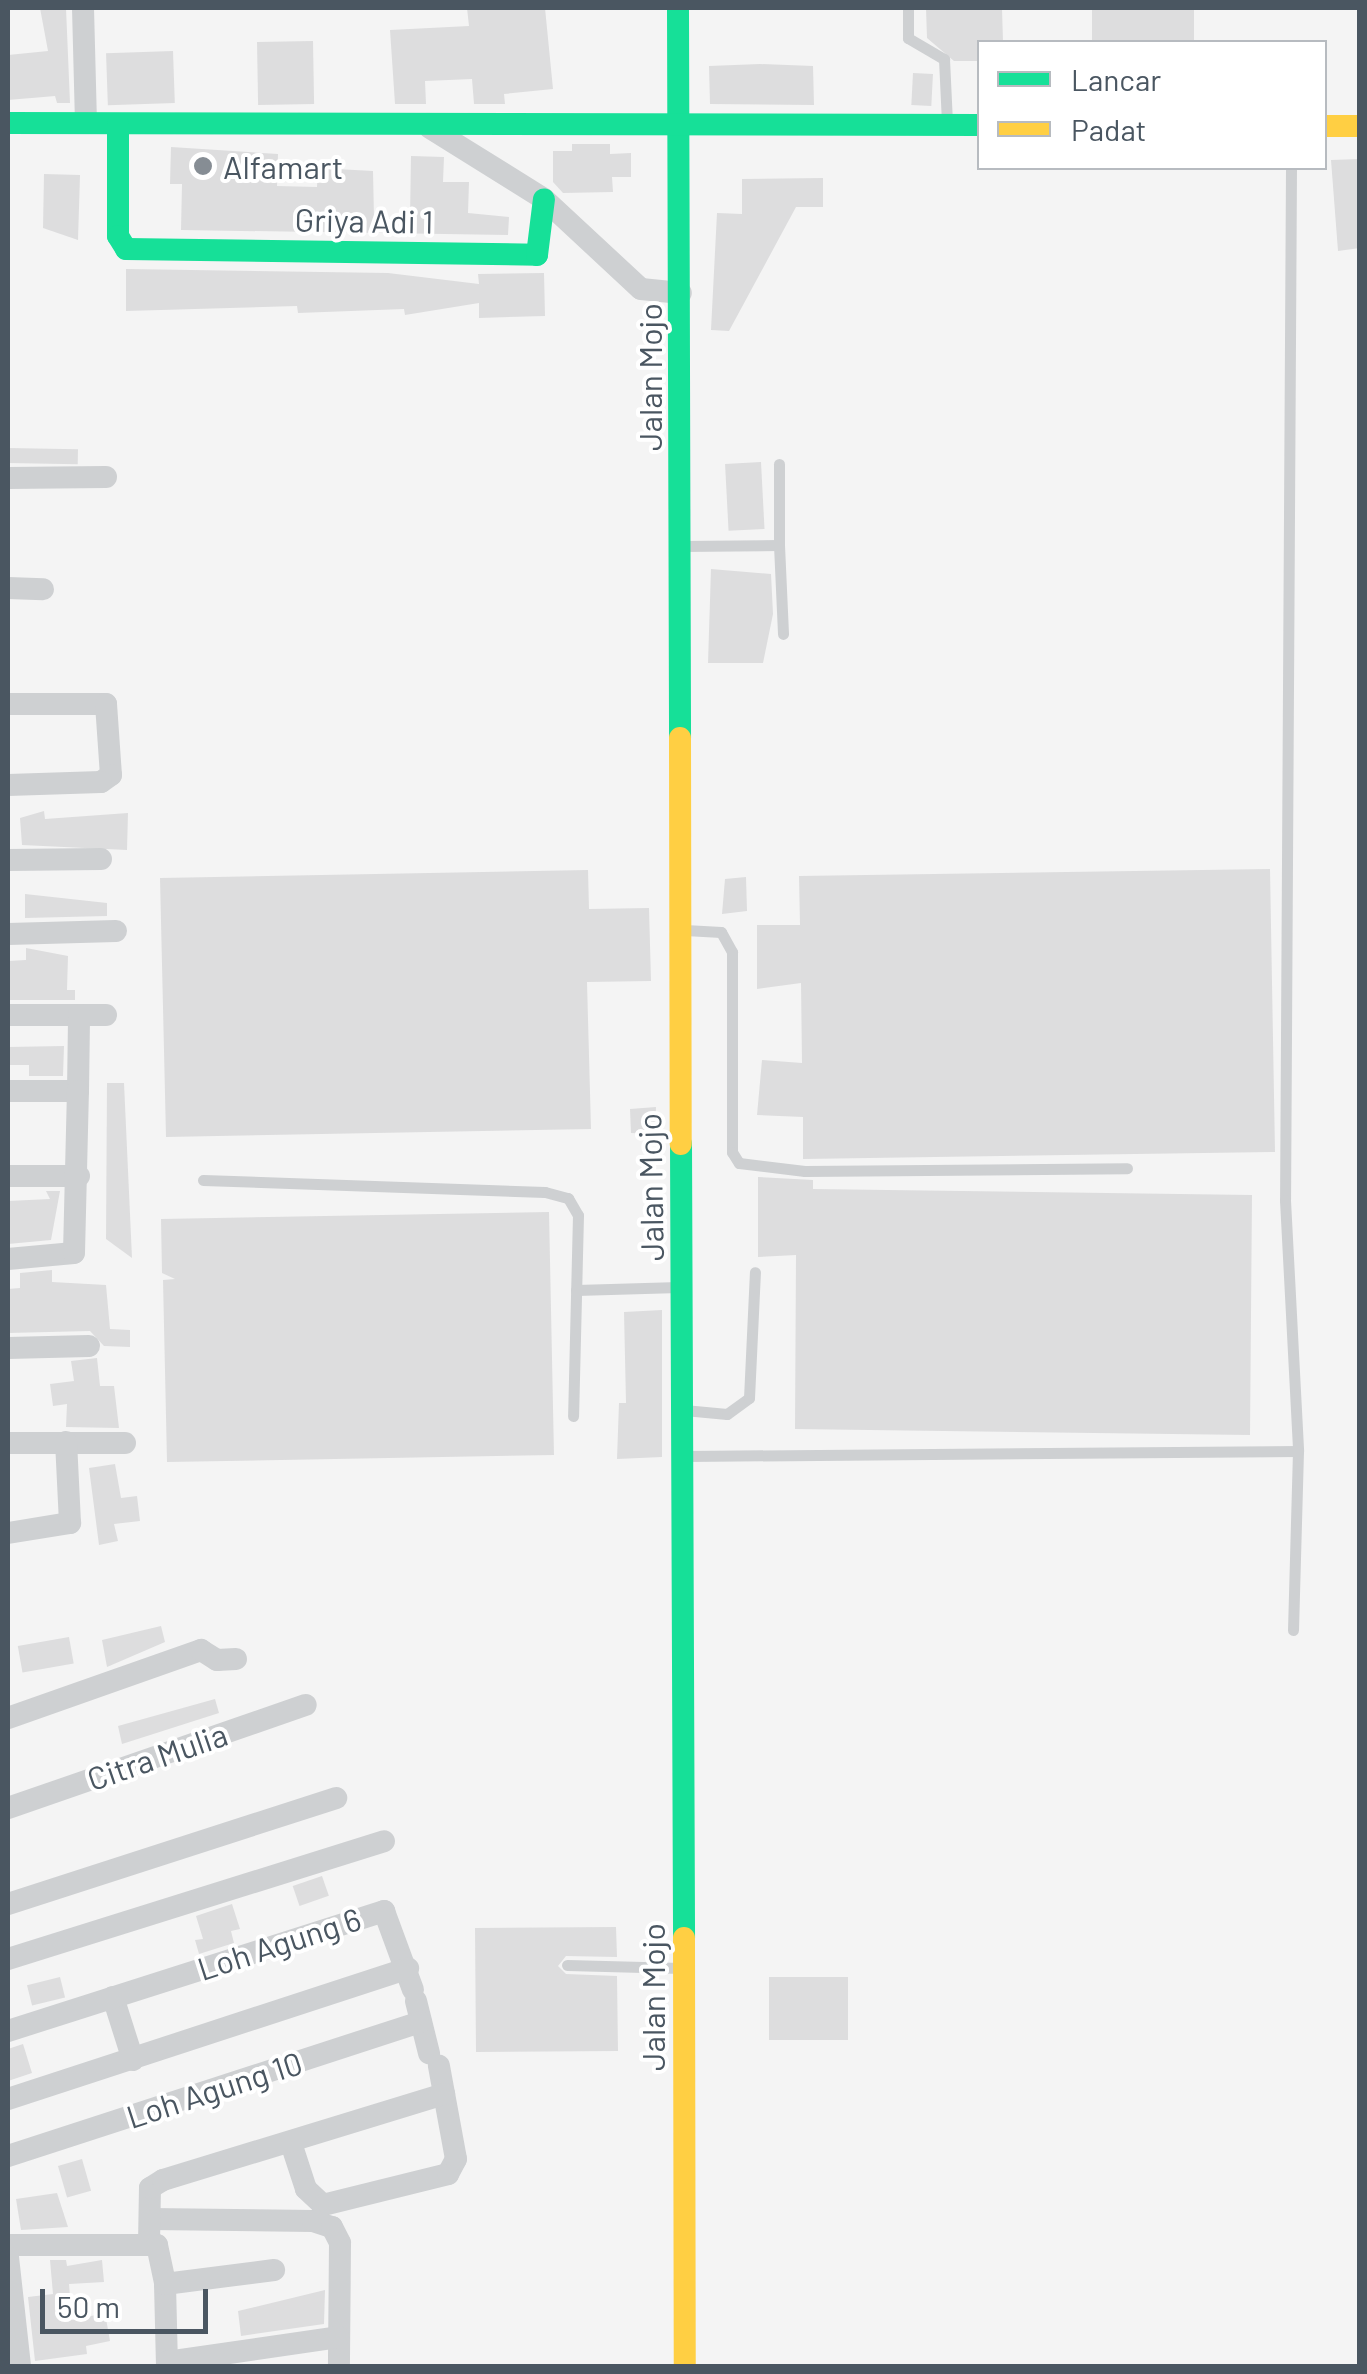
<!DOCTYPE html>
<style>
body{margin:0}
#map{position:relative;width:1367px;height:2374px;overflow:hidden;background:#f4f4f4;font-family:Barlow,sans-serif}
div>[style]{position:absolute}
.building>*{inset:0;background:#ddddde;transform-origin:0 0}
.lane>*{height:11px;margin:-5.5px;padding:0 5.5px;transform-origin:5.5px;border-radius:5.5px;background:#ced0d2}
.street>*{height:22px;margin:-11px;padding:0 11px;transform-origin:11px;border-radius:11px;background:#ced0d2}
.fast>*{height:22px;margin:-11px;padding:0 11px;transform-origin:11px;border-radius:11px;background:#16e098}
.slow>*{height:22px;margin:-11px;padding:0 11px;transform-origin:11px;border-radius:11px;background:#ffcf43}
.dots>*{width:28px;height:28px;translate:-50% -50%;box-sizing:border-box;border:5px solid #fff;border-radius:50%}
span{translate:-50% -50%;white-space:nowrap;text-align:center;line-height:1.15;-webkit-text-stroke:8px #fff;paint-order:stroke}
.poi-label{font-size:32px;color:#4a5661}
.left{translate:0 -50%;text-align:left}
.street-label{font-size:32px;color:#4a5661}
.frame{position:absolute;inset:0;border:10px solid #4a5661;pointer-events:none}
.legend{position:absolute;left:977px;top:40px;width:350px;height:130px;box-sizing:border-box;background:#fff;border:2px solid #b7bbc0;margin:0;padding:12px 18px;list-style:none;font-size:30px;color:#4a5661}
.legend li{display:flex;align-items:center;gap:20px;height:50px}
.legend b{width:50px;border:2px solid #b7bbc0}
.scale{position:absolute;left:40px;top:2289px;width:168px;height:45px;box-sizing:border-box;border:5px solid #4a5661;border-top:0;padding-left:12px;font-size:30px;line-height:35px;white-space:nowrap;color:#4a5661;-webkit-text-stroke:8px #fff;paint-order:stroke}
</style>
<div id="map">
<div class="building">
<div style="clip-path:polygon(40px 8px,66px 8px,70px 103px,57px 103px,55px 96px,8px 100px,8px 55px,48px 51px)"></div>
<div style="clip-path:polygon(467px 8px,545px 8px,553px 89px,504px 94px,505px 104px,474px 104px,472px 79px,425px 81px,426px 104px,395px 104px,390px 30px,469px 26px)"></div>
<div style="clip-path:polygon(926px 8px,1002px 8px,1003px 42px,980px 42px,980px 61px,954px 61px,927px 38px)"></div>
<div style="left:1092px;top:8px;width:102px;height:35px"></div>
<div style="left:313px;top:41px;width:63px;height:56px;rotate:89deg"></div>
<div style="left:173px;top:51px;width:52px;height:67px;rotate:88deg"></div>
<div style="clip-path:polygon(760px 64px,813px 66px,814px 105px,710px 104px,709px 66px)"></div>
<div style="left:913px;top:73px;width:20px;height:32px;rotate:3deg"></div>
<div style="clip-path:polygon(572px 144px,610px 144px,610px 154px,631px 153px,631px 177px,612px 177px,613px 192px,563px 193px,553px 182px,553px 151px,572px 151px)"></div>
<div style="clip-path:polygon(171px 147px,278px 154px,277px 186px,317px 187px,318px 168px,373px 171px,374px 218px,410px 218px,411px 156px,444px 157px,443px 182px,469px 182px,468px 213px,509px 217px,508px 235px,181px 230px,182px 184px,170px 184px)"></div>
<div style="clip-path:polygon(1360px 159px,1360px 248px,1338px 251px,1331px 160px)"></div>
<div style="clip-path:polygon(44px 174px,80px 175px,78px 240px,43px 228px)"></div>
<div style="clip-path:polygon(823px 178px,823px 207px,796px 207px,729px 331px,711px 330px,717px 213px,742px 214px,742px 179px)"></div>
<div style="clip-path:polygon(126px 269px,388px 273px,479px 284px,478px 274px,544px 273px,545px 316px,479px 318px,479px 303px,405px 315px,404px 309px,298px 313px,297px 306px,126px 311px)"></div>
<div style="left:8px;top:448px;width:70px;height:15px;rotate:1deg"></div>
<div style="left:761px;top:462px;width:67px;height:36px;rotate:87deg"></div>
<div style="clip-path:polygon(711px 569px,771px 574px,773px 614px,763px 663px,708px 663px)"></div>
<div style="clip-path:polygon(44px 811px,45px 819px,128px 813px,127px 850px,22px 845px,20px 818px)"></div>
<div style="clip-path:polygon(1270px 869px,1275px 1152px,803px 1159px,803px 1117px,757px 1115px,762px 1060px,802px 1063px,801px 983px,757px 989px,757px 925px,800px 925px,799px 876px)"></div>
<div style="clip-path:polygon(588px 870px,589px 909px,649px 908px,651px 981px,587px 982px,591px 1129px,166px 1137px,160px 878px)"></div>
<div style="clip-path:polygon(746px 877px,747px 911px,722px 914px,725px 879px)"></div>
<div style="clip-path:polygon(25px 894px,107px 903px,107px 916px,25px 918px)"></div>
<div style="clip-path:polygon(26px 948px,68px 956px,67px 990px,75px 990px,75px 1000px,8px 1000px,8px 961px,26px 960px)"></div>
<div style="clip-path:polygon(64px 1046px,63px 1076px,29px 1076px,29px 1065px,8px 1065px,8px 1047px)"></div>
<div style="clip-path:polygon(107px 1083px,124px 1083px,132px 1258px,106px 1239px)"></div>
<div style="clip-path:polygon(656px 1107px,655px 1134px,631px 1133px,630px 1109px)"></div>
<div style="clip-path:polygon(758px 1177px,813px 1180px,813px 1189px,1252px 1195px,1250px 1435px,795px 1429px,796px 1255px,758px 1257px)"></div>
<div style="clip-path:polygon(46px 1191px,60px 1191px,51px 1240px,8px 1244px,8px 1201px,50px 1199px)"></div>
<div style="clip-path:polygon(549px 1212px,554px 1455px,167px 1462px,163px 1280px,175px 1279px,162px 1273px,161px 1219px)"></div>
<div style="clip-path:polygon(52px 1270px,52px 1282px,106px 1285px,110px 1329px,130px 1330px,130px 1347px,104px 1346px,90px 1331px,8px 1333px,8px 1289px,20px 1288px,20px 1273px)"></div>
<div style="clip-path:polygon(662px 1310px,662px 1457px,617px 1459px,619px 1403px,626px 1403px,624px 1312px)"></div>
<div style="clip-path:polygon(97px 1358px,100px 1386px,114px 1386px,119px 1428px,66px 1427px,67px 1404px,53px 1406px,50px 1384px,74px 1381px,71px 1361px)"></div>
<div style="clip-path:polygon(115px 1464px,121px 1498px,137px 1496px,140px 1521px,114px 1524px,118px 1541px,99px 1545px,89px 1468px)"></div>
<div style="clip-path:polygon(161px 1626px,165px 1642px,107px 1667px,102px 1640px)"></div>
<div style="left:69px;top:1637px;width:27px;height:52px;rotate:80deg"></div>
<div style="clip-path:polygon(215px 1699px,219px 1713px,122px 1744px,118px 1726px)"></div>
<div style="left:322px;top:1876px;width:21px;height:31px;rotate:71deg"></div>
<div style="clip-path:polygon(232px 1904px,240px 1929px,231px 1931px,234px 1943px,199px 1954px,195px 1940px,203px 1939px,196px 1916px)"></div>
<div style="clip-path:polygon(616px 1927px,617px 1957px,566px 1956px,558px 1966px,566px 1974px,617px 1976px,618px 2051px,476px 2052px,475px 1928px)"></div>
<div style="left:60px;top:1977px;width:21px;height:34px;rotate:76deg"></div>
<div style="left:769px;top:1977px;width:79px;height:63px"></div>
<div style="clip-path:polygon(23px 2044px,32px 2073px,8px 2081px,8px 2049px)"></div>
<div style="left:82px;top:2159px;width:33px;height:25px;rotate:74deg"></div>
<div style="clip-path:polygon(57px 2193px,68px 2227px,21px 2230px,16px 2199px)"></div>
<div style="clip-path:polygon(50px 2260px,66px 2260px,67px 2266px,102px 2260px,104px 2282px,69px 2284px,72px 2320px,105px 2313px,110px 2341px,86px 2346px,87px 2354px,35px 2361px,28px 2297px,53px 2294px)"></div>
<div style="clip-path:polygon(325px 2290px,324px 2324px,241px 2336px,238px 2311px)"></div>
</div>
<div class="lane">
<div style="left:908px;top:8px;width:30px;rotate:90deg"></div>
<div style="left:908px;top:38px;width:42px;rotate:30.3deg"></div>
<div style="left:944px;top:59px;width:63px;rotate:87.3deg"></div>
<div style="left:1291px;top:168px;width:1032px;rotate:90.33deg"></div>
<div style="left:1285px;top:1200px;width:251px;rotate:87deg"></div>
<div style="left:1298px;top:1451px;width:179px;rotate:91.6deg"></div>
<div style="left:779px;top:545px;width:89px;rotate:87.4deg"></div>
<div style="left:682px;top:546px;width:97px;rotate:-0.6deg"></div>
<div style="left:779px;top:545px;width:81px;rotate:-90deg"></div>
<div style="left:685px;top:930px;width:36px;rotate:3deg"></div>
<div style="left:721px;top:932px;width:23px;rotate:61deg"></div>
<div style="left:732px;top:952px;width:200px;rotate:90deg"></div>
<div style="left:732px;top:1152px;width:13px;rotate:58deg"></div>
<div style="left:739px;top:1163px;width:66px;rotate:6.9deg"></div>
<div style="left:805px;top:1171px;width:322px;rotate:-0.5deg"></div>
<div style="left:203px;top:1180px;width:342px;rotate:2deg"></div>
<div style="left:545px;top:1192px;width:24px;rotate:15deg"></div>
<div style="left:568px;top:1198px;width:20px;rotate:60deg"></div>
<div style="left:578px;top:1215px;width:201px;rotate:91.4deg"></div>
<div style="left:576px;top:1290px;width:103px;rotate:-1.7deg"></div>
<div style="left:684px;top:1410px;width:43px;rotate:5.3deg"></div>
<div style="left:727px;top:1414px;width:27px;rotate:-36deg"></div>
<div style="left:749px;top:1398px;width:126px;rotate:-87.3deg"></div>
<div style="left:687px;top:1456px;width:611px;rotate:-0.47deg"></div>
<div style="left:567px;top:1965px;width:114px;rotate:1.5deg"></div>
</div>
<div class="street">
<div style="left:83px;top:8px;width:115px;rotate:88.5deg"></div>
<div style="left:430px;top:128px;width:134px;rotate:31.9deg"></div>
<div style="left:544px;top:199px;width:132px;rotate:42.9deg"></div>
<div style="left:641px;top:289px;width:40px;rotate:5.7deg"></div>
<div style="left:8px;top:478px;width:98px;rotate:-0.6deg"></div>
<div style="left:8px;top:588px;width:35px;rotate:2deg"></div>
<div style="left:8px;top:704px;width:98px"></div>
<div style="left:106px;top:704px;width:71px;rotate:86deg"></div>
<div style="left:111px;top:775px;width:12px;rotate:145deg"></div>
<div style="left:101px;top:782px;width:93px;rotate:178.2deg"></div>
<div style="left:8px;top:860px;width:93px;rotate:-0.6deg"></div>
<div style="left:8px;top:934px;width:108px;rotate:-1.6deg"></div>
<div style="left:8px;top:1015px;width:98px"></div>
<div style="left:8px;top:1091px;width:70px"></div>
<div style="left:78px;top:1091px;width:76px;rotate:-89.2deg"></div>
<div style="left:8px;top:1176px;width:71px"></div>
<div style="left:8px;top:1259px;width:66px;rotate:-5.2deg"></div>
<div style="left:74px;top:1253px;width:162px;rotate:-88.6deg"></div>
<div style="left:8px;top:1348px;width:81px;rotate:-1.4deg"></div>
<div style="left:8px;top:1443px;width:117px"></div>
<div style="left:8px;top:1533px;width:63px;rotate:-9.2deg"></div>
<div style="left:70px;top:1523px;width:81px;rotate:-92.8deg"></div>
<div style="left:8px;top:1718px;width:205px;rotate:-19.4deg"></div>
<div style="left:201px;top:1650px;width:19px;rotate:32deg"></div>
<div style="left:217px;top:1660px;width:19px;rotate:-3deg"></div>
<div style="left:8px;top:1808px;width:315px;rotate:-19.1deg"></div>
<div style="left:8px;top:1904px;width:345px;rotate:-17.9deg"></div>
<div style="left:8px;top:1959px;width:394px;rotate:-17.4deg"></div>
<div style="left:113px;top:1997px;width:66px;rotate:72.4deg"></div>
<div style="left:416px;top:2001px;width:54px;rotate:76deg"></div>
<div style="left:8px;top:2031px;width:395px;rotate:-17.7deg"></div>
<div style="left:384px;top:1911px;width:84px;rotate:69.8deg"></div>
<div style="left:8px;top:2099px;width:421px;rotate:-18.1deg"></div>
<div style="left:291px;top:2143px;width:48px;rotate:71.9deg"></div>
<div style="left:306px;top:2189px;width:23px;rotate:43deg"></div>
<div style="left:323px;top:2205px;width:129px;rotate:-13.9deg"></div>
<div style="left:448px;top:2174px;width:17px;rotate:-62deg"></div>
<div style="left:456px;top:2159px;width:95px;rotate:-100.4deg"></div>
<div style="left:8px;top:2156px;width:434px;rotate:-18deg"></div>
<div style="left:150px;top:2219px;width:163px;rotate:0.7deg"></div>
<div style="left:313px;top:2221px;width:20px;rotate:18deg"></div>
<div style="left:332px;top:2227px;width:18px;rotate:63deg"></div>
<div style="left:340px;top:2243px;width:123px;rotate:90.5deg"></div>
<div style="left:149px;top:2244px;width:56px;rotate:-89deg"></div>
<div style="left:150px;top:2188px;width:15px;rotate:-32deg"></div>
<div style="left:163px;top:2180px;width:294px;rotate:-17deg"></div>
<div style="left:8px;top:2245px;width:149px"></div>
<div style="left:157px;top:2245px;width:40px;rotate:78deg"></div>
<div style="left:165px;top:2284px;width:82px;rotate:88.6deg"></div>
<div style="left:8px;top:2257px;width:110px;rotate:83.7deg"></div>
<div style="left:165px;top:2284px;width:110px;rotate:-7.3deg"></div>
<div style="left:167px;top:2362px;width:173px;rotate:-8.3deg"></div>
</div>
<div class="fast">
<div style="left:678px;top:8px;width:730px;rotate:89.84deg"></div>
<div style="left:8px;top:123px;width:971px;rotate:0.12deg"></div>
<div style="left:118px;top:124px;width:112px;rotate:90deg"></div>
<div style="left:118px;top:236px;width:15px;rotate:58deg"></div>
<div style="left:126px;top:249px;width:411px;rotate:0.8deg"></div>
<div style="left:537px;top:255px;width:56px;rotate:-82.9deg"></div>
<div style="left:681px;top:1144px;width:794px;rotate:89.78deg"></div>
</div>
<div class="slow">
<div style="left:1324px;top:126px;width:36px"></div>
<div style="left:680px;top:738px;width:406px;rotate:89.9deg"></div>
<div style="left:684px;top:1938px;width:428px;rotate:89.9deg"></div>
</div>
<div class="dots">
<div style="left:203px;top:166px;background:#868d94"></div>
</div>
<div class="poi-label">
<span class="left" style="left:223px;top:166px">Alfamart</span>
</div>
<div class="street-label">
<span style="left:364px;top:220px;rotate:1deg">Griya Adi 1</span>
<span style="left:649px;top:377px;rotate:-90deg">Jalan Mojo</span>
<span style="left:650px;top:1187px;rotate:-91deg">Jalan Mojo</span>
<span style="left:157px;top:1756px;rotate:-19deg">Citra Mulia</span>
<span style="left:279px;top:1943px;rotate:-18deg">Loh Agung 6</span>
<span style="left:652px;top:1997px;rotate:-90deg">Jalan Mojo</span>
<span style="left:214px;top:2089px;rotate:-18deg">Loh Agung 10</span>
</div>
<div class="frame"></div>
<ul class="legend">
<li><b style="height:12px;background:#16e098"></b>Lancar</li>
<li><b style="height:12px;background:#ffcf43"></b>Padat</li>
</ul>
<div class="scale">50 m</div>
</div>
